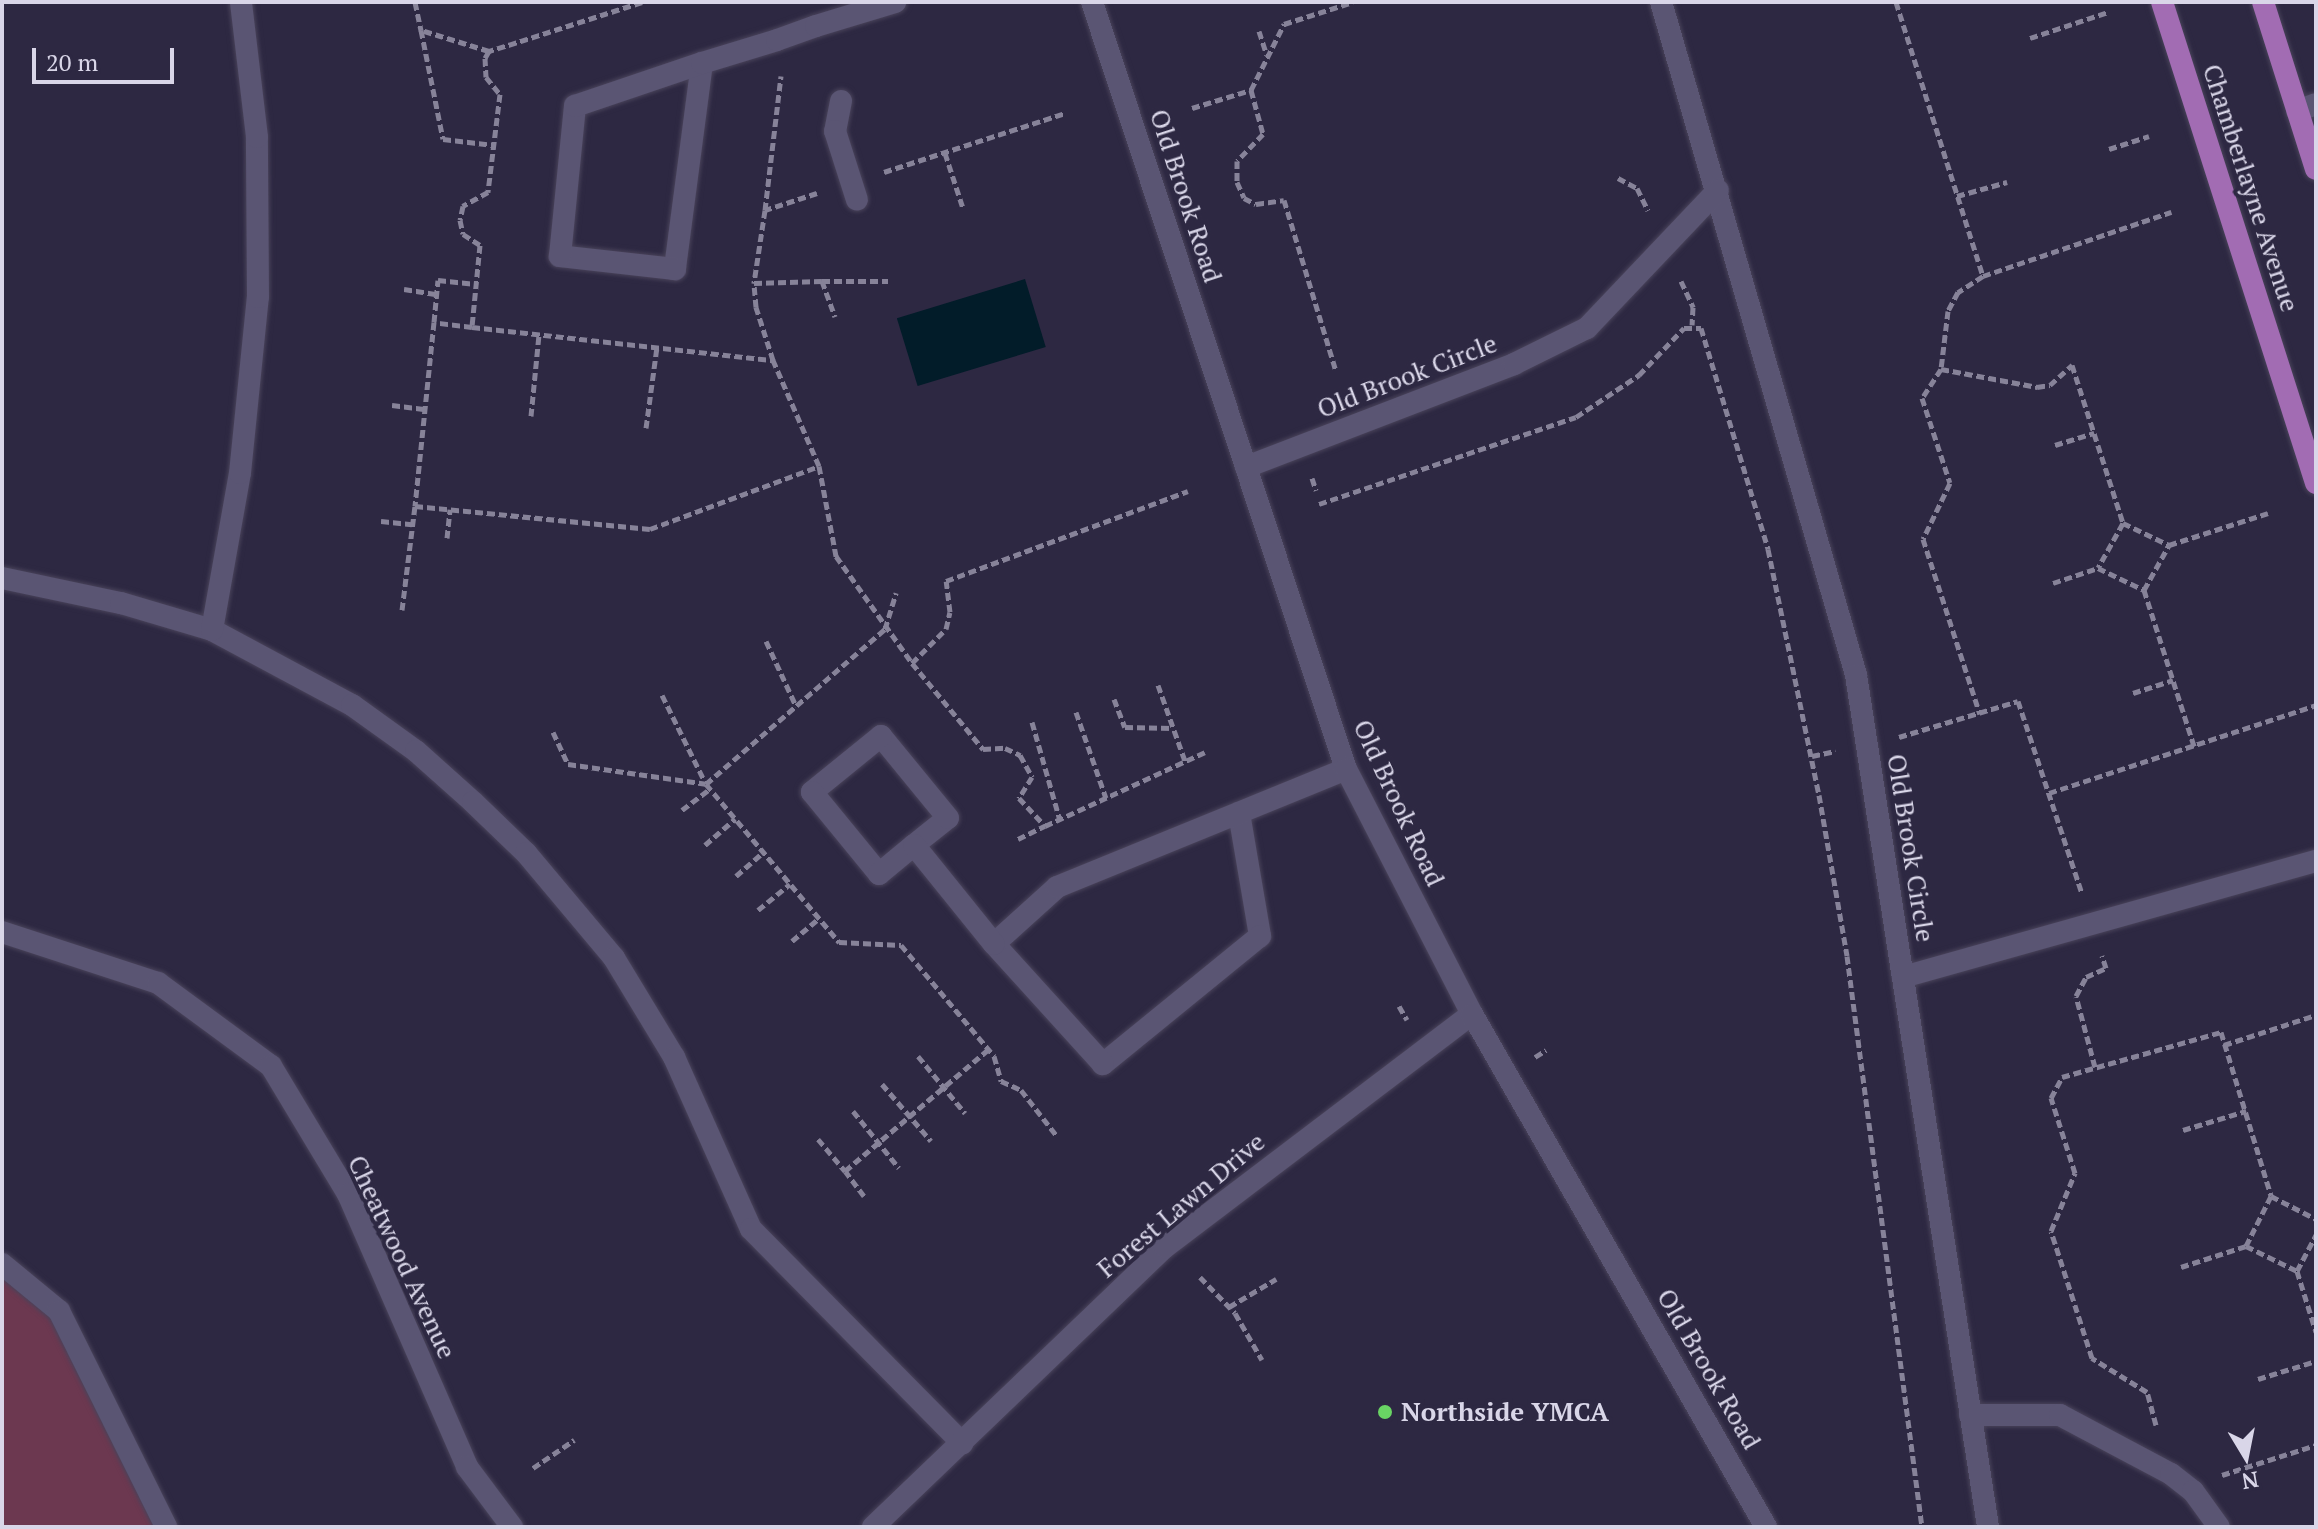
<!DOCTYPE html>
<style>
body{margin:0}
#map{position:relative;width:2318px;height:1529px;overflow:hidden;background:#2d2842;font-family:"PT Serif",serif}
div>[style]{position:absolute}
.green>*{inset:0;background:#6c3850}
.water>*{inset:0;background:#021c29;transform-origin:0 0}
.path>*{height:5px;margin-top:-2.5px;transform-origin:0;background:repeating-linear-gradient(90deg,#878399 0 8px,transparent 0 12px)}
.roads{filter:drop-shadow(0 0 2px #49435a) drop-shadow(0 0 2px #49435a)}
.service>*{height:22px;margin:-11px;padding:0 11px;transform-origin:11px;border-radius:11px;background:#5a5573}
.minor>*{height:22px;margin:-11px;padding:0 11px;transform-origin:11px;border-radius:11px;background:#5a5573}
.tertiary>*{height:22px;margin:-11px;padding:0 11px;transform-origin:11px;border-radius:11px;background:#5a5573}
.primary>*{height:22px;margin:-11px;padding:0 11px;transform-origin:11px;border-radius:11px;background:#a26cb3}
.dots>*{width:22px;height:22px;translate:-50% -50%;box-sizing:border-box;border:4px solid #2d2842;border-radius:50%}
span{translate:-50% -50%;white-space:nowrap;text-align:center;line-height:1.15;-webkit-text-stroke:8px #2d2842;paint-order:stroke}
.street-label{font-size:26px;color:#d9d6e8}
.poi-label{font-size:26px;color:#d9d6e8;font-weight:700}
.left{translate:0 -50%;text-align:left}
.frame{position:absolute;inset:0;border:4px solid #d9d6e8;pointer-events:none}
.north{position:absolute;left:2206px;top:1417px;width:80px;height:80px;-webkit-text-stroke:6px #2d2842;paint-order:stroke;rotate:170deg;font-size:22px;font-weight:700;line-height:32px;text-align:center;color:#d9d6e8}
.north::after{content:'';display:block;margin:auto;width:28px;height:36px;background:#d9d6e8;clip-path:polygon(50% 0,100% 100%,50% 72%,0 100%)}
.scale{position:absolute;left:32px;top:48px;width:142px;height:36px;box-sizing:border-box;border:4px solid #d9d6e8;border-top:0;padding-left:10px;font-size:24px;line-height:28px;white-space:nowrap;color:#d9d6e8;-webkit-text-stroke:6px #2d2842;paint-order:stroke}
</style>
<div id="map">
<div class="green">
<div style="clip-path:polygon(2px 1264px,59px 1311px,166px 1527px,2px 1527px)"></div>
</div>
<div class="water">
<div style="left:1025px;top:279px;width:71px;height:134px;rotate:73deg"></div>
</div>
<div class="path">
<div style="left:415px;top:2px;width:29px;rotate:78deg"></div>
<div style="left:642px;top:2px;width:161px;rotate:162.2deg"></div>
<div style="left:489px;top:51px;width:8px;rotate:120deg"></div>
<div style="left:485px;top:58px;width:19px;rotate:87deg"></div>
<div style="left:486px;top:77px;width:22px;rotate:51deg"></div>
<div style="left:500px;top:94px;width:99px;rotate:97deg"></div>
<div style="left:488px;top:192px;width:29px;rotate:151deg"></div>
<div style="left:463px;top:206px;width:14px;rotate:102deg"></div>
<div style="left:460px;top:220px;width:14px;rotate:78deg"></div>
<div style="left:463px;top:234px;width:20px;rotate:33deg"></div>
<div style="left:480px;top:245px;width:82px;rotate:95.6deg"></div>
<div style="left:472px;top:327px;width:303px;rotate:6.3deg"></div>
<div style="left:773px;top:360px;width:56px;rotate:-107.8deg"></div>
<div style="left:756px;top:307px;width:24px;rotate:-95deg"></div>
<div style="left:1896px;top:2px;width:287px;rotate:72.4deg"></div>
<div style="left:1983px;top:276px;width:30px;rotate:147deg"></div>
<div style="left:1958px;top:292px;width:21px;rotate:118deg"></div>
<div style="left:1948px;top:311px;width:58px;rotate:96.9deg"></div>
<div style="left:1941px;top:369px;width:35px;rotate:123deg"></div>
<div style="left:1922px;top:398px;width:89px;rotate:71.8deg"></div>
<div style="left:1950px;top:483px;width:62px;rotate:115.7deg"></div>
<div style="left:1923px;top:539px;width:184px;rotate:72deg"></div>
<div style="left:1259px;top:31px;width:25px;rotate:72deg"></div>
<div style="left:2030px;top:38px;width:82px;rotate:-18.4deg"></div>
<div style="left:489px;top:51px;width:71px;rotate:-162.8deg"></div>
<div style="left:421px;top:30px;width:111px;rotate:78.6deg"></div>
<div style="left:443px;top:139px;width:51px;rotate:6.7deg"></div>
<div style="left:1251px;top:90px;width:46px;rotate:74.7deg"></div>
<div style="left:1263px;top:134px;width:37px;rotate:134deg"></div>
<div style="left:1237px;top:161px;width:21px;rotate:90deg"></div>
<div style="left:1237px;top:182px;width:17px;rotate:66deg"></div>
<div style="left:1244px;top:198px;width:13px;rotate:27deg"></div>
<div style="left:1256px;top:204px;width:28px;rotate:-8deg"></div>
<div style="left:1284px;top:200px;width:179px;rotate:73.1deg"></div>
<div style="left:1192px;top:108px;width:62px;rotate:-17deg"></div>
<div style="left:1251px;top:90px;width:74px;rotate:-63.4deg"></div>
<div style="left:1284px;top:24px;width:72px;rotate:-17.7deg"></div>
<div style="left:2109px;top:149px;width:42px;rotate:-18deg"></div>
<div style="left:945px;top:153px;width:58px;rotate:71.9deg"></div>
<div style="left:884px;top:172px;width:191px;rotate:-18deg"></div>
<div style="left:1618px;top:178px;width:21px;rotate:28deg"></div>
<div style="left:1637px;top:188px;width:25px;rotate:64deg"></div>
<div style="left:817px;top:193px;width:55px;rotate:161.9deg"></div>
<div style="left:765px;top:210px;width:74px;rotate:98.6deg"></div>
<div style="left:754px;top:283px;width:68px;rotate:-1.7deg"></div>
<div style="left:822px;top:281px;width:38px;rotate:70deg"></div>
<div style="left:1957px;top:196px;width:52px;rotate:-15.6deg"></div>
<div style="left:765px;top:210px;width:135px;rotate:-83.2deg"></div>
<div style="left:1983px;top:276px;width:199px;rotate:-18.8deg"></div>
<div style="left:822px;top:281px;width:66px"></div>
<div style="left:1681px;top:281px;width:29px;rotate:65deg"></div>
<div style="left:1693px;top:307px;width:18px;rotate:93deg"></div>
<div style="left:404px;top:289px;width:33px;rotate:9deg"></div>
<div style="left:434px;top:322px;width:185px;rotate:95.9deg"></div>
<div style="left:415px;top:506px;width:236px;rotate:5.6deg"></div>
<div style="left:650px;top:529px;width:180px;rotate:-20.4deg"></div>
<div style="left:819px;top:466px;width:116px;rotate:-113.5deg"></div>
<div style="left:472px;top:327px;width:38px;rotate:-173deg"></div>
<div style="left:434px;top:322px;width:42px;rotate:-84.6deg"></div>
<div style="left:438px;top:280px;width:38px;rotate:6deg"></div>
<div style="left:1941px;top:369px;width:98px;rotate:10.6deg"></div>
<div style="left:2037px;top:387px;width:13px;rotate:-9deg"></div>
<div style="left:2050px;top:385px;width:30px;rotate:-42deg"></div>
<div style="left:2072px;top:365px;width:166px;rotate:72.1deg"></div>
<div style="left:2123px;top:523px;width:51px;rotate:119.1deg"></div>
<div style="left:392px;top:405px;width:32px;rotate:7deg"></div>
<div style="left:531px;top:416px;width:82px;rotate:-84.4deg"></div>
<div style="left:646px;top:428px;width:82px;rotate:-82.3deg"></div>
<div style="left:2055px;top:445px;width:41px;rotate:-17.1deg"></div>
<div style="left:819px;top:466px;width:92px;rotate:79.3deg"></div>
<div style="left:836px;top:556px;width:131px;rotate:54.6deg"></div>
<div style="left:912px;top:663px;width:48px;rotate:-45deg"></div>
<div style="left:946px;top:629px;width:17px;rotate:-77deg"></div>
<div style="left:950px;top:612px;width:31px;rotate:-97deg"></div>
<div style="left:946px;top:581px;width:258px;rotate:-20.4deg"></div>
<div style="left:1312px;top:478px;width:13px;rotate:72deg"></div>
<div style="left:1319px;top:504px;width:271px;rotate:-18.7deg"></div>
<div style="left:1576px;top:417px;width:76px;rotate:-33.7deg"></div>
<div style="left:1639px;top:375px;width:65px;rotate:-46.2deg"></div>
<div style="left:1684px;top:328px;width:17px"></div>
<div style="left:1701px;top:328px;width:231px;rotate:73.1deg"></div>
<div style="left:1768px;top:549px;width:251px;rotate:78.3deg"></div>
<div style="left:1819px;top:795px;width:163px;rotate:80.1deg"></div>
<div style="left:1847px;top:956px;width:576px;rotate:82.52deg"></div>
<div style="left:381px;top:521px;width:31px;rotate:6deg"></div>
<div style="left:2123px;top:523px;width:51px;rotate:25.6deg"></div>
<div style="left:447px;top:538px;width:29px;rotate:-84deg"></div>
<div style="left:2053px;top:583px;width:47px;rotate:-18.4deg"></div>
<div style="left:2098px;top:568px;width:51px;rotate:25.6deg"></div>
<div style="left:2144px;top:590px;width:164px;rotate:72.2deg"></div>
<div style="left:2144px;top:590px;width:51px;rotate:-60.9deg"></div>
<div style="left:2169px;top:545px;width:104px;rotate:-17.9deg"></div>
<div style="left:402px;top:610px;width:105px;rotate:-82.9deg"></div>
<div style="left:766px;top:641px;width:72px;rotate:65.2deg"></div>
<div style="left:912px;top:663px;width:112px;rotate:50.5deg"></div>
<div style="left:983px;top:749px;width:22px;rotate:-3deg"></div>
<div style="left:1005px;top:748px;width:17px;rotate:25deg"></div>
<div style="left:1020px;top:755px;width:25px;rotate:61deg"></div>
<div style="left:1032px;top:777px;width:25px;rotate:122deg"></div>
<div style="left:1019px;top:798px;width:38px;rotate:47deg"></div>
<div style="left:1045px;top:826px;width:176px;rotate:-24.8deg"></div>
<div style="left:1158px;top:685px;width:81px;rotate:70.4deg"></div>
<div style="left:2133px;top:693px;width:42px;rotate:-18deg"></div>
<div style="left:662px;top:695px;width:99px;rotate:63.7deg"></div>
<div style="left:706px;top:784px;width:207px;rotate:49.9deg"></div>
<div style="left:839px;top:942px;width:62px;rotate:2.8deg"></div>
<div style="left:901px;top:945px;width:145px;rotate:50deg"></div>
<div style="left:994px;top:1056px;width:26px;rotate:74deg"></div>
<div style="left:1001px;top:1081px;width:22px;rotate:24deg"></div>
<div style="left:1021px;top:1090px;width:58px;rotate:52deg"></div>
<div style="left:1114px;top:699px;width:30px;rotate:69deg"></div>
<div style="left:1125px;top:727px;width:48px;rotate:1.2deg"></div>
<div style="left:1076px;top:712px;width:91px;rotate:70.8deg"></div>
<div style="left:1032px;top:722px;width:102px;rotate:74.1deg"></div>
<div style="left:553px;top:732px;width:35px;rotate:65deg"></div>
<div style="left:568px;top:764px;width:139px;rotate:8.2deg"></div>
<div style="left:706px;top:784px;width:237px;rotate:-40.9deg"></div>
<div style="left:885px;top:629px;width:38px;rotate:-73deg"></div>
<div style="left:1899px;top:737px;width:124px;rotate:-16.8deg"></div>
<div style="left:2018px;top:701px;width:202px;rotate:71.6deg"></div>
<div style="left:1812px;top:756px;width:24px;rotate:-12deg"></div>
<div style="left:2049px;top:793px;width:281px;rotate:-18.2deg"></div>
<div style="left:682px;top:810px;width:36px;rotate:-37deg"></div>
<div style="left:1018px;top:839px;width:30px;rotate:-26deg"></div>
<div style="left:705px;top:845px;width:40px;rotate:-41deg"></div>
<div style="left:736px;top:876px;width:37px;rotate:-41deg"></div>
<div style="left:758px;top:910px;width:41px;rotate:-39.1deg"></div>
<div style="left:792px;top:941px;width:35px;rotate:-40deg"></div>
<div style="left:1399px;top:1006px;width:16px;rotate:60deg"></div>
<div style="left:2224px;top:1045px;width:97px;rotate:-18.1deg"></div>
<div style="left:918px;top:1056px;width:74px;rotate:50.5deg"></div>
<div style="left:1535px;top:1057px;width:13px;rotate:-32deg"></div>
<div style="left:2095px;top:1067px;width:73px;rotate:-105deg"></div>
<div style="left:2076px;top:996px;width:21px;rotate:-62deg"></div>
<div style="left:2086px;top:977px;width:22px;rotate:-24deg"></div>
<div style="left:2106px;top:968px;width:13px;rotate:-108deg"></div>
<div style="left:882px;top:1084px;width:75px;rotate:49.3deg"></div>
<div style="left:853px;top:1111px;width:73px;rotate:51.1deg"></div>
<div style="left:2183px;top:1130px;width:66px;rotate:-16.8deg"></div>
<div style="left:818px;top:1139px;width:42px;rotate:49.8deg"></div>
<div style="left:864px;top:1196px;width:31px;rotate:-127deg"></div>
<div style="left:845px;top:1171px;width:189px;rotate:-40.3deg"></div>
<div style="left:2271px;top:1196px;width:51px;rotate:27.1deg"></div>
<div style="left:2181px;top:1267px;width:68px;rotate:-17.9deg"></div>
<div style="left:2297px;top:1271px;width:41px;rotate:-62.2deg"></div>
<div style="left:1200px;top:1277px;width:50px;rotate:45.8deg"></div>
<div style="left:1235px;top:1313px;width:54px;rotate:60.1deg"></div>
<div style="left:1229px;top:1307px;width:55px;rotate:-30.8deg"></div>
<div style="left:2258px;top:1379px;width:61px;rotate:-17.2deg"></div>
<div style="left:2156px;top:1425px;width:34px;rotate:-105deg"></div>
<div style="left:2147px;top:1392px;width:65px;rotate:-148.3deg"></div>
<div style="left:2092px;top:1358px;width:133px;rotate:-107.9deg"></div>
<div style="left:2051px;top:1231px;width:63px;rotate:-67.5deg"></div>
<div style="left:2075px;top:1173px;width:79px;rotate:-107.7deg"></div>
<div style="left:2051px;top:1098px;width:24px;rotate:-62deg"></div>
<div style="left:2062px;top:1077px;width:165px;rotate:-15.8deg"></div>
<div style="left:2221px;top:1032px;width:171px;rotate:73deg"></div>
<div style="left:2271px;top:1196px;width:56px;rotate:116.6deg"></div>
<div style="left:2246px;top:1246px;width:57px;rotate:26.1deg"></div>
<div style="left:2297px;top:1271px;width:64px;rotate:72.7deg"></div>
<div style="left:533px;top:1468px;width:50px;rotate:-34.3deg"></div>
<div style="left:2222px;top:1475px;width:99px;rotate:-17.7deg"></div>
</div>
<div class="roads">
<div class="service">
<div style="left:702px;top:63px;width:208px;rotate:97.5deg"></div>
<div style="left:675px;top:269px;width:116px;rotate:-173.6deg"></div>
<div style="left:560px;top:256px;width:151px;rotate:-84.3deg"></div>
<div style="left:575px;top:106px;width:134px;rotate:-18.7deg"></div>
<div style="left:702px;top:63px;width:78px;rotate:-17deg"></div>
<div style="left:777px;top:40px;width:41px;rotate:-19.7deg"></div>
<div style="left:816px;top:26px;width:83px;rotate:-16.9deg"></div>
<div style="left:841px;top:101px;width:31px;rotate:101deg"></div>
<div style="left:835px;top:131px;width:72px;rotate:72.3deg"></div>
<div style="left:2297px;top:111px;width:20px;rotate:-20deg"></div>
<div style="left:2px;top:578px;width:122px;rotate:11.9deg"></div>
<div style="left:121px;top:603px;width:95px;rotate:16.5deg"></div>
<div style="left:212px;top:630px;width:159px;rotate:28.2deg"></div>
<div style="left:352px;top:705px;width:79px;rotate:35.7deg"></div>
<div style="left:416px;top:751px;width:76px;rotate:41.8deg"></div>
<div style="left:473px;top:802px;width:74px;rotate:43.9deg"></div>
<div style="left:526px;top:853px;width:137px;rotate:50deg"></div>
<div style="left:614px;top:958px;width:116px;rotate:58.8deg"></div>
<div style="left:674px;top:1057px;width:188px;rotate:65.9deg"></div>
<div style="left:751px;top:1229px;width:301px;rotate:45.4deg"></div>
<div style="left:212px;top:630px;width:159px;rotate:-79.9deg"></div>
<div style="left:240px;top:473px;width:177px;rotate:-84.2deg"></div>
<div style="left:258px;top:297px;width:160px;rotate:-90.4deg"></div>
<div style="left:257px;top:137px;width:136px;rotate:-96.8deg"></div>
<div style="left:1239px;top:813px;width:125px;rotate:80.3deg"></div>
<div style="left:1260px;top:936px;width:203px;rotate:140.8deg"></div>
<div style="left:1103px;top:1064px;width:162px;rotate:-132.2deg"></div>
<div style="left:994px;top:944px;width:85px;rotate:-42.1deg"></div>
<div style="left:1057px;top:887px;width:312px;rotate:-22.2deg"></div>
<div style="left:914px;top:845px;width:43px;rotate:-38.5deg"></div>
<div style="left:948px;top:818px;width:106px;rotate:-129.3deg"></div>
<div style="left:881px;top:736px;width:89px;rotate:140.9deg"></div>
<div style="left:812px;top:792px;width:106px;rotate:50.7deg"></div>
<div style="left:879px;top:874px;width:45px;rotate:-39.6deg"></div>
<div style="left:914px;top:845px;width:127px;rotate:51.1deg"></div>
<div style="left:1903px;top:977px;width:429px;rotate:-15.7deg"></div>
<div style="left:2px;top:1264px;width:74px;rotate:39.5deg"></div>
<div style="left:59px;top:1311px;width:241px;rotate:63.6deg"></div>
<div style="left:1970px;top:1415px;width:90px"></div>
<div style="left:2060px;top:1415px;width:126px;rotate:28deg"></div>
<div style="left:2171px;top:1474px;width:28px;rotate:38deg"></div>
<div style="left:2193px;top:1491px;width:44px;rotate:54.2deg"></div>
</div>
<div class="minor">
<div style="left:1661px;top:2px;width:701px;rotate:73.84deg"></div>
<div style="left:1856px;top:675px;width:862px;rotate:81.19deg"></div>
<div style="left:1246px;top:467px;width:287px;rotate:-21deg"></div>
<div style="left:1514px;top:364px;width:81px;rotate:-26.3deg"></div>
<div style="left:1587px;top:328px;width:190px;rotate:-46.5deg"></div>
<div style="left:2px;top:932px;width:164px;rotate:18.1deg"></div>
<div style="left:158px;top:983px;width:140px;rotate:36.3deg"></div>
<div style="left:271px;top:1066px;width:149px;rotate:59deg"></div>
<div style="left:348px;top:1194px;width:298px;rotate:66.4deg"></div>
<div style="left:467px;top:1467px;width:75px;rotate:53.1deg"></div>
<div style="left:873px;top:1527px;width:405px;rotate:-43.8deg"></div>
<div style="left:1165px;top:1247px;width:385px;rotate:-37.2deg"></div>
</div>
<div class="tertiary">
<div style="left:1092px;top:2px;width:808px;rotate:71.68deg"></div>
<div style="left:1346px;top:769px;width:276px;rotate:62.8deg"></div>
<div style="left:1472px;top:1014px;width:591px;rotate:60.18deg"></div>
</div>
<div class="primary">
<div style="left:2162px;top:2px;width:505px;rotate:72.25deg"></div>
<div style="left:2263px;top:2px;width:175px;rotate:72.4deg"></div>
</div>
</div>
<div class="dots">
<div style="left:1385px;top:1412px;background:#69d464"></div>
</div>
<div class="street-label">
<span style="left:2251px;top:188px;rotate:72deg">Chamberlayne Avenue</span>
<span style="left:1186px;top:196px;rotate:72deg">Old Brook Road</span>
<span style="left:1407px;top:376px;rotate:-21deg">Old Brook Circle</span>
<span style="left:1399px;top:803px;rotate:65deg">Old Brook Road</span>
<span style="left:1911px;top:848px;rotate:81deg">Old Brook Circle</span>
<span style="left:1181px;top:1205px;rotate:-40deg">Forest Lawn Drive</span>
<span style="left:402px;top:1257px;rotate:65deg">Cheatwood Avenue</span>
<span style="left:1709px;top:1369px;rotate:60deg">Old Brook Road</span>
</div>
<div class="poi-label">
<span class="left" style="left:1401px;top:1412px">Northside YMCA</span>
</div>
<div class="frame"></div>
<div class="north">N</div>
<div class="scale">20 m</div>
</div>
